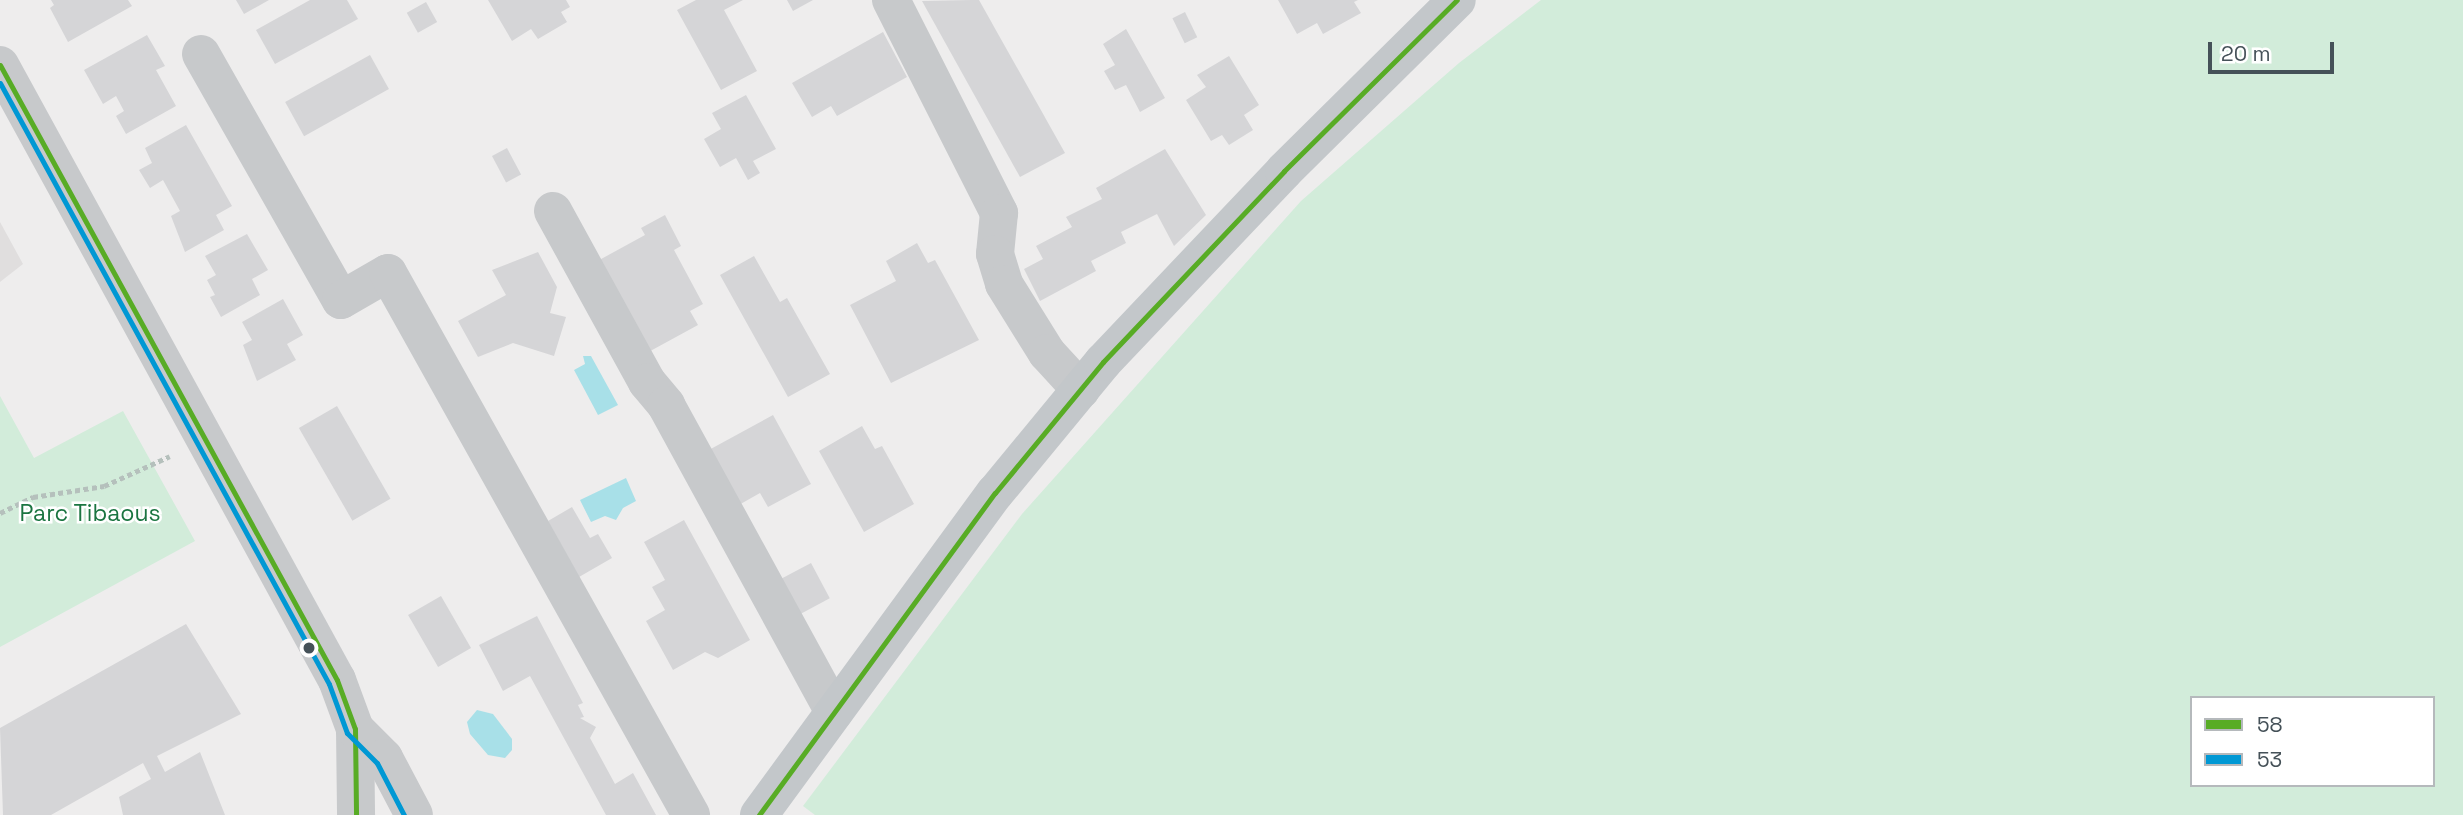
<!DOCTYPE html>
<style>
body{margin:0}
#map{position:relative;width:2463px;height:815px;overflow:hidden;background:#eeeded;font-family:"Space Grotesk",sans-serif}
div>[style]{position:absolute}
.education>*{inset:0;background:#e0dede}
.green>*{inset:0;background:#d2ecda}
.water>*{inset:0;background:#a8e0e8}
.building>*{inset:0;background:#d5d5d7;transform-origin:0 0}
.path>*{height:4.5px;margin-top:-2.25px;transform-origin:0;background:repeating-linear-gradient(90deg,#b5c0bc 0 5px,transparent 0 8.5px)}
.minor>*{height:38px;margin:-19px;padding:0 19px;transform-origin:19px;border-radius:19px;background:#c7c9cb}
.major>*{height:38px;margin:-19px;padding:0 19px;transform-origin:19px;border-radius:19px;background:#c3c7ca}
.bus-1>*{height:5px;margin:-2.5px;padding:0 2.5px;transform-origin:2.5px;border-radius:2.5px;background:#58ac25}
.bus-2>*{height:5px;margin:-2.5px;padding:0 2.5px;transform-origin:2.5px;border-radius:2.5px;background:#0098d4}
.dots>*{width:19px;height:19px;translate:-50% -50%;box-sizing:border-box;border:4px solid #fff;border-radius:50%}
span{translate:-50% -50%;white-space:nowrap;text-align:center;line-height:1.15;-webkit-text-stroke:5px #fff;paint-order:stroke}
.park-label{font-size:23px;color:#1b7541}
.legend{position:absolute;left:2190px;top:696px;width:245px;height:91px;box-sizing:border-box;background:#fff;border:2px solid #b5b9bc;margin:0;padding:9px 12px;list-style:none;font-size:21px;color:#455158}
.legend li{display:flex;align-items:center;gap:14px;height:35px}
.legend b{width:35px;border:2px solid #b5b9bc}
.scale{position:absolute;left:2208px;top:42px;width:126px;height:32px;box-sizing:border-box;border:4px solid #455158;border-top:0;padding-left:9px;font-size:21px;line-height:24px;white-space:nowrap;color:#455158;-webkit-text-stroke:5px #fff;paint-order:stroke}
</style>
<div id="map">
<div class="education">
<div style="clip-path:polygon(0 222px,23px 264px,0 282px)"></div>
</div>
<div class="green">
<div style="clip-path:polygon(evenodd,1541px 0,2463px 0,2463px 815px,815px 815px,803px 806px,1022px 514px,1301px 201px,1459px 63px,1541px 0,2192px 698px,2433px 698px,2433px 785px,2192px 785px,2192px 698px)"></div>
<div style="clip-path:polygon(0 396px,34px 458px,123px 411px,195px 541px,0 647px)"></div>
</div>
<div class="water">
<div style="clip-path:polygon(583px 356px,591px 356px,618px 405px,598px 415px,574px 370px,585px 364px)"></div>
<div style="clip-path:polygon(626px 478px,636px 501px,623px 508px,616px 520px,605px 516px,591px 522px,580px 500px)"></div>
<div style="clip-path:polygon(477px 710px,493px 714px,512px 739px,512px 750px,505px 758px,488px 755px,470px 734px,467px 722px)"></div>
</div>
<div class="building">
<div style="clip-path:polygon(51px 0,128px 0,132px 6px,68px 42px,50px 8px,54px 5px)"></div>
<div style="clip-path:polygon(236px 0,269px 0,244px 14px)"></div>
<div style="clip-path:polygon(310px 0,347px 0,358px 19px,275px 64px,256px 30px)"></div>
<div style="clip-path:polygon(488px 0,566px 0,570px 7px,561px 12px,567px 22px,538px 39px,531px 29px,512px 41px)"></div>
<div style="clip-path:polygon(696px 0,743px 0,724px 10px,757px 71px,721px 90px,677px 10px)"></div>
<div style="clip-path:polygon(787px 0,813px 0,793px 11px)"></div>
<div style="clip-path:polygon(971px 0,979px 0,1065px 153px,1020px 177px,922px 1px)"></div>
<div style="clip-path:polygon(1278px 0,1358px 0,1354px 2px,1361px 13px,1323px 34px,1317px 23px,1297px 34px)"></div>
<div style="left:426px;top:2px;width:23px;height:22px;rotate:61deg"></div>
<div style="left:1185px;top:12px;width:28px;height:14px;rotate:64deg"></div>
<div style="clip-path:polygon(1126px 29px,1165px 98px,1140px 112px,1126px 85px,1115px 90px,1104px 71px,1115px 65px,1103px 44px)"></div>
<div style="clip-path:polygon(883px 32px,907px 77px,837px 116px,831px 106px,812px 117px,792px 83px)"></div>
<div style="clip-path:polygon(147px 35px,165px 66px,156px 70px,176px 106px,126px 134px,116px 116px,124px 111px,116px 96px,103px 104px,84px 70px)"></div>
<div style="left:370px;top:55px;width:39px;height:97px;rotate:61deg"></div>
<div style="clip-path:polygon(1229px 56px,1259px 105px,1244px 115px,1253px 130px,1229px 145px,1222px 135px,1211px 141px,1186px 100px,1206px 87px,1197px 75px)"></div>
<div style="clip-path:polygon(746px 95px,776px 149px,753px 161px,760px 173px,748px 180px,736px 158px,720px 167px,704px 139px,721px 129px,712px 113px)"></div>
<div style="clip-path:polygon(186px 125px,232px 206px,216px 215px,224px 230px,185px 252px,171px 216px,180px 211px,163px 180px,150px 188px,139px 170px,152px 163px,145px 148px)"></div>
<div style="left:507px;top:148px;width:30px;height:17px;rotate:62deg"></div>
<div style="clip-path:polygon(1165px 149px,1206px 215px,1174px 246px,1157px 214px,1121px 232px,1126px 243px,1091px 261px,1096px 271px,1040px 301px,1024px 269px,1043px 259px,1036px 246px,1072px 227px,1066px 217px,1102px 199px,1096px 188px)"></div>
<div style="clip-path:polygon(665px 215px,681px 246px,674px 250px,703px 304px,690px 311px,698px 325px,643px 355px,592px 264px,645px 235px,641px 228px)"></div>
<div style="clip-path:polygon(247px 234px,268px 270px,252px 279px,260px 295px,221px 317px,210px 297px,215px 295px,207px 280px,216px 275px,205px 256px)"></div>
<div style="clip-path:polygon(917px 243px,928px 263px,935px 260px,979px 340px,891px 383px,850px 305px,896px 281px,886px 261px)"></div>
<div style="clip-path:polygon(538px 252px,557px 287px,550px 313px,566px 317px,554px 356px,513px 343px,478px 357px,458px 321px,506px 295px,492px 270px)"></div>
<div style="clip-path:polygon(754px 256px,780px 302px,787px 298px,830px 374px,788px 397px,720px 275px)"></div>
<div style="clip-path:polygon(283px 299px,303px 335px,287px 344px,296px 360px,257px 381px,243px 345px,252px 340px,242px 322px)"></div>
<div style="left:337px;top:406px;width:107px;height:44px;rotate:60deg"></div>
<div style="clip-path:polygon(773px 415px,811px 484px,768px 507px,760px 493px,737px 506px,707px 451px)"></div>
<div style="clip-path:polygon(862px 426px,875px 449px,882px 446px,914px 504px,864px 532px,819px 451px)"></div>
<div style="clip-path:polygon(572px 507px,590px 538px,598px 534px,612px 558px,579px 577px,548px 521px)"></div>
<div style="clip-path:polygon(684px 520px,750px 640px,718px 658px,705px 652px,673px 670px,646px 621px,665px 610px,652px 587px,665px 580px,644px 542px)"></div>
<div style="left:811px;top:563px;width:40px;height:38px;rotate:62deg"></div>
<div style="left:441px;top:596px;width:60px;height:38px;rotate:60deg"></div>
<div style="clip-path:polygon(537px 616px,583px 703px,578px 705px,584px 717px,580px 718px,596px 727px,590px 738px,615px 784px,633px 773px,656px 815px,606px 815px,530px 676px,503px 691px,479px 645px)"></div>
<div style="clip-path:polygon(186px 624px,241px 714px,157px 756px,165px 772px,200px 752px,225px 815px,123px 815px,119px 797px,151px 779px,143px 763px,51px 815px,3px 815px,0 728px)"></div>
</div>
<div class="path">
<div style="left:0;top:513px;width:37px;rotate:-26deg"></div>
<div style="left:33px;top:497px;width:72px;rotate:-8.8deg"></div>
<div style="left:104px;top:486px;width:72px;rotate:-24.4deg"></div>
</div>
<div class="minor">
<div style="left:891px;top:0;width:239px;rotate:63.1deg"></div>
<div style="left:999px;top:213px;width:41px;rotate:95.6deg"></div>
<div style="left:995px;top:254px;width:31px;rotate:73deg"></div>
<div style="left:1004px;top:284px;width:81px;rotate:58.1deg"></div>
<div style="left:1047px;top:353px;width:50px;rotate:47.4deg"></div>
<div style="left:201px;top:54px;width:283px;rotate:60.4deg"></div>
<div style="left:341px;top:300px;width:54px;rotate:-29.9deg"></div>
<div style="left:388px;top:273px;width:621px;rotate:60.79deg"></div>
<div style="left:0;top:65px;width:701px;rotate:61.28deg"></div>
<div style="left:337px;top:680px;width:52px;rotate:69.8deg"></div>
<div style="left:355px;top:729px;width:86px;rotate:89.3deg"></div>
<div style="left:553px;top:211px;width:195px;rotate:61.2deg"></div>
<div style="left:647px;top:382px;width:30px;rotate:50deg"></div>
<div style="left:666px;top:405px;width:350px;rotate:61.3deg"></div>
<div style="left:355px;top:729px;width:41px;rotate:45deg"></div>
<div style="left:384px;top:758px;width:64px;rotate:62.2deg"></div>
</div>
<div class="major">
<div style="left:759px;top:815px;width:399px;rotate:-53.8deg"></div>
<div style="left:995px;top:493px;width:170px;rotate:-50.5deg"></div>
<div style="left:1103px;top:362px;width:263px;rotate:-46.5deg"></div>
<div style="left:1284px;top:171px;width:243px;rotate:-44.7deg"></div>
</div>
<div class="bus-1">
<div style="left:0;top:65px;width:701px;rotate:61.28deg"></div>
<div style="left:337px;top:680px;width:52px;rotate:69.8deg"></div>
<div style="left:355px;top:729px;width:86px;rotate:89.3deg"></div>
<div style="left:759px;top:815px;width:399px;rotate:-53.8deg"></div>
<div style="left:995px;top:493px;width:170px;rotate:-50.5deg"></div>
<div style="left:1103px;top:362px;width:263px;rotate:-46.5deg"></div>
<div style="left:1284px;top:171px;width:243px;rotate:-44.7deg"></div>
</div>
<div class="bus-2">
<div style="left:0;top:83px;width:685px;rotate:61.3deg"></div>
<div style="left:329px;top:684px;width:52px;rotate:69.8deg"></div>
<div style="left:347px;top:733px;width:42px;rotate:45deg"></div>
<div style="left:377px;top:763px;width:59px;rotate:62.6deg"></div>
</div>
<div class="dots">
<div style="left:309px;top:648px;background:#455158"></div>
</div>
<div class="park-label">
<span style="left:90px;top:513px">Parc Tibaous</span>
</div>
<ul class="legend">
<li><b style="height:9px;background:#58ac25"></b>58</li>
<li><b style="height:9px;background:#0098d4"></b>53</li>
</ul>
<div class="scale">20 m</div>
</div>
